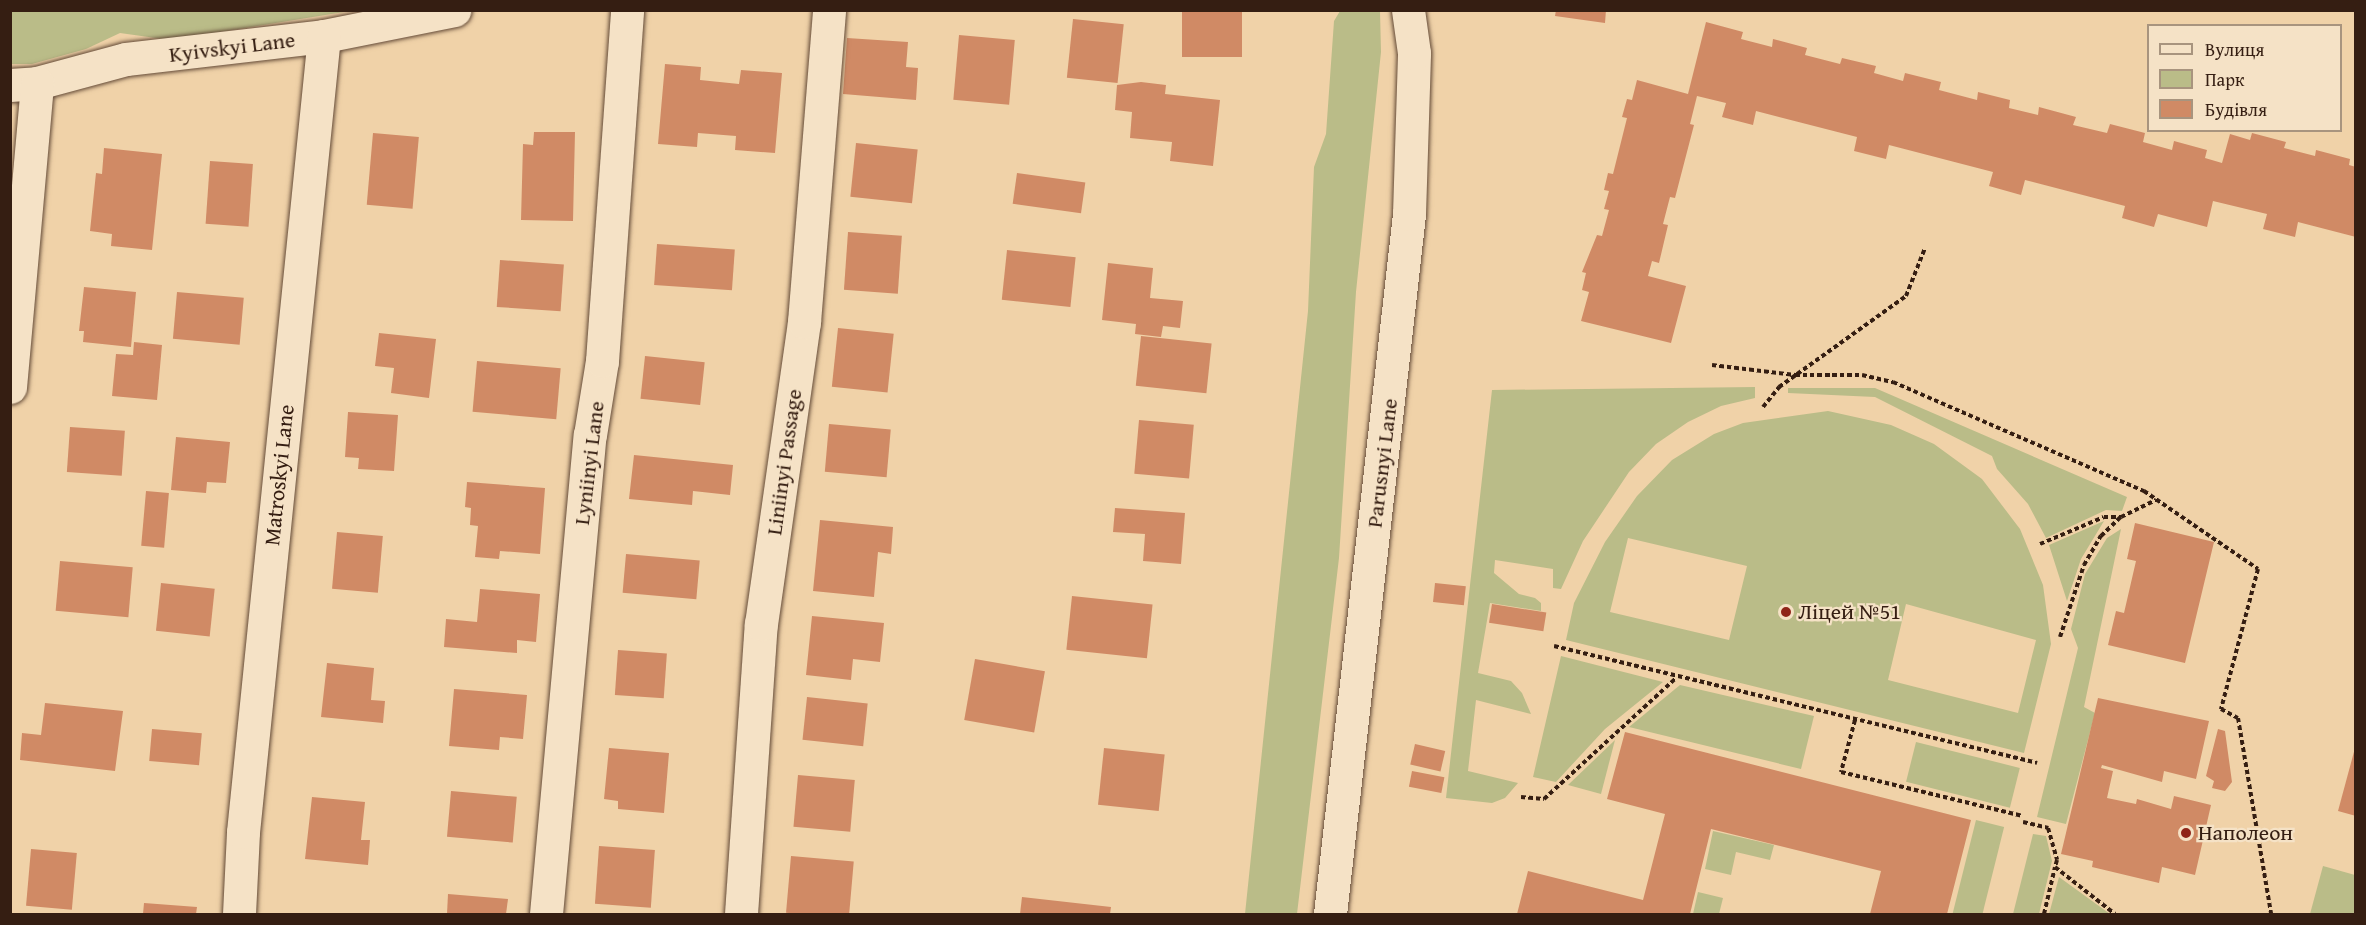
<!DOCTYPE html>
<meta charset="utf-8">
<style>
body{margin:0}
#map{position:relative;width:2366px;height:925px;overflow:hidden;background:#f0d2a8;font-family:"Gentium Book Plus",serif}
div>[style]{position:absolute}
.green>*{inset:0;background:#babc88;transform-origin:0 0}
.building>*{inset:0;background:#d08a65;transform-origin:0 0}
.path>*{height:4px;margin-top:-2px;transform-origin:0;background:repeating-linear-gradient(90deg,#351e12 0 4.5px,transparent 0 7.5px)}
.roads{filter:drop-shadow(0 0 2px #644b38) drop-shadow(0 0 2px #644b38)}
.minor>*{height:33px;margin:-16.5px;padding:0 16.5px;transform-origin:16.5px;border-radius:16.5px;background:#f5e2c6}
.dots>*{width:16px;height:16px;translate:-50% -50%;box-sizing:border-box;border:3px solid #f5e2c6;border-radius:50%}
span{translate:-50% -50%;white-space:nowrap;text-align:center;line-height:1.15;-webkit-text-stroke:4.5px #f5e2c6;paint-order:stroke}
.street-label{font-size:22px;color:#351e12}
.poi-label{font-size:22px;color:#351e12}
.left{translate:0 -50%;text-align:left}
.frame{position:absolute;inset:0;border:12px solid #351e12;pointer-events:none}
.legend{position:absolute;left:2147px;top:24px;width:195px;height:108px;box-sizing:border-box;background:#f5e2c6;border:2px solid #a8947e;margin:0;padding:8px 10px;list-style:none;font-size:18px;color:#351e12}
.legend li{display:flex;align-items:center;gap:12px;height:30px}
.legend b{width:30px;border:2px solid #a8947e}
</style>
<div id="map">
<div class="green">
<div style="clip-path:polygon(11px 11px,350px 11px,170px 40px,120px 33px,86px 49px,32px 64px,11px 64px)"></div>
<div style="clip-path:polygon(1340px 11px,1380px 11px,1381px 52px,1356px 292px,1339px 558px,1297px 914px,1245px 914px,1308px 311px,1314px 167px,1326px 134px,1334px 21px)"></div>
<div style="clip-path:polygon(1755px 387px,1755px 398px,1721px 406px,1688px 422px,1656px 444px,1629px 472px,1583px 541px,1561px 589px,1553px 588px,1553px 569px,1495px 560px,1494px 573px,1519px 594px,1535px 598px,1541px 603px,1541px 611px,1490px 603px,1478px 673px,1511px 681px,1522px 693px,1531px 714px,1476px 700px,1468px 771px,1518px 783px,1505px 798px,1492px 803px,1446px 798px,1492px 390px)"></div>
<div style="clip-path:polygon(1788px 388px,1875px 388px,2127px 497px,2122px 511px,2106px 510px,2046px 538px,2028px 504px,1997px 469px,1992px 456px,1875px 397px,1788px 393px)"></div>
<div style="clip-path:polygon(evenodd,1828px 411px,1891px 425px,1934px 444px,1982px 479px,2020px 529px,2043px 585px,2051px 644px,2024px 753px,1566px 640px,1574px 603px,1605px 542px,1637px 496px,1672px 460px,1714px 434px,1743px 423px,1828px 411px,1628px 538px,1747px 566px,1729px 640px,1610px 612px,1628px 538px,1828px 411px,1906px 604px,2036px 640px,2018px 713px,1888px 680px,1906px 604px)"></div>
<div style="clip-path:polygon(2104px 521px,2081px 559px,2067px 601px,2049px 545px)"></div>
<div style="clip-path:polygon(2121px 529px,2084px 707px,2095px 713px,2066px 824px,2037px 817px,2078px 648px,2071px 629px,2085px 574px,2107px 538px)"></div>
<div style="clip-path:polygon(1561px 656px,1663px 682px,1605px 729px,1556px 782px,1533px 777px)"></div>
<div style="clip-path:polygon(1680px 685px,1814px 716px,1801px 769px,1629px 727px)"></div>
<div style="clip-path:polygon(1615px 740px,1601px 794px,1568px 785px)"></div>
<div style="left:1916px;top:742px;width:107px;height:41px;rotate:14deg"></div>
<div style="left:1976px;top:820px;width:29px;height:97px;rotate:14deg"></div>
<div style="clip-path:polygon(1713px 831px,1774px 845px,1770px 860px,1736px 852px,1731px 875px,1705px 869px)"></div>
<div style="clip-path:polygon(2033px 834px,2046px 836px,2052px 861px,2039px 914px,2013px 914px)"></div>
<div style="clip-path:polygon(2323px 866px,2355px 875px,2355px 914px,2310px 914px)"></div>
<div style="clip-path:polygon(2059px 877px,2110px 914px,2049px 914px)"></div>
<div style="clip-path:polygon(1698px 892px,1723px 898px,1719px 914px,1693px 914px)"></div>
</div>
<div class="building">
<div style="left:1182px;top:10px;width:60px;height:47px"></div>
<div style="clip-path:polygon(1556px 10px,1606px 10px,1605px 23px,1555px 16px)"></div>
<div style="left:1073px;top:19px;width:51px;height:59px;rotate:6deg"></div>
<div style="clip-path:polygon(1706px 22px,1743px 32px,1741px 39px,1772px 47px,1773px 39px,1807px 48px,1805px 55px,1840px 64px,1842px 58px,1876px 66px,1874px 73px,1903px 81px,1905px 73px,1941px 82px,1939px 90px,1977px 100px,1978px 92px,2010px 100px,2009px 108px,2038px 115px,2039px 107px,2076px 117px,2073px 125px,2107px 133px,2110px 124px,2145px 133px,2143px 142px,2172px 150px,2174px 141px,2207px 150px,2205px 158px,2222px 163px,2230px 134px,2250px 140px,2252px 133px,2286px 142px,2284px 148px,2315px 156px,2316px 150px,2350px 159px,2349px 165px,2356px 167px,2356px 237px,2298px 222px,2295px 237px,2263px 229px,2267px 214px,2213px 201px,2207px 227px,2158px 214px,2154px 227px,2122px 218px,2125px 206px,2025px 180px,2021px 195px,1989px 186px,1993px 172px,1889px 145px,1886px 159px,1854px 151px,1857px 137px,1756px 111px,1753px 125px,1722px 117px,1726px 103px,1697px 96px,1690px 124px,1694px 125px,1675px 198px,1670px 197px,1663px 224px,1668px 225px,1659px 263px,1652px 261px,1648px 276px,1686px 286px,1671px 343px,1581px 321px,1589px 292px,1582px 290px,1586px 273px,1582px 272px,1597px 235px,1602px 236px,1609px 210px,1604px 209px,1609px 191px,1604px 190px,1608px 173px,1613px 174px,1627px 118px,1622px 117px,1627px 99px,1632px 100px,1637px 80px,1688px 94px)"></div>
<div style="left:959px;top:35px;width:56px;height:65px;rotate:5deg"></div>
<div style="clip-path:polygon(847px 38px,908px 42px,906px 67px,918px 68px,916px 100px,843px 94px)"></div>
<div style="clip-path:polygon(665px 64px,701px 67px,700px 80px,739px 84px,741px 70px,782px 73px,775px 153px,735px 150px,736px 136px,698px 133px,697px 147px,658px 144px)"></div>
<div style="clip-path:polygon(1141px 82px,1166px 85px,1165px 94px,1220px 100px,1213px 166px,1170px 161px,1172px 142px,1130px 138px,1132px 112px,1115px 110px,1117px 85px)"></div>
<div style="clip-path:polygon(534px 132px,575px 132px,573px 221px,521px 220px,523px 144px,533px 145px)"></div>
<div style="left:373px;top:133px;width:46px;height:72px;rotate:5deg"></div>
<div style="left:856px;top:143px;width:62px;height:54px;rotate:6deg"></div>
<div style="clip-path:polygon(104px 148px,162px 154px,152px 250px,111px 246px,112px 234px,90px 231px,96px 173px,102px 174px)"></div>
<div style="left:210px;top:161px;width:43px;height:63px;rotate:4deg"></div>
<div style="left:1017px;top:173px;width:69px;height:31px;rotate:8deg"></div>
<div style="left:848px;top:232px;width:54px;height:58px;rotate:4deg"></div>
<div style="left:657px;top:244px;width:78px;height:41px;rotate:4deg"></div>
<div style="left:1007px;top:250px;width:69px;height:50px;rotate:6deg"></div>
<div style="left:500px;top:260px;width:64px;height:47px;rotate:4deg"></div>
<div style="clip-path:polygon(1108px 263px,1153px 268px,1150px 298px,1183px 301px,1180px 328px,1163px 326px,1161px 337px,1135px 334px,1136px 324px,1102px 320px)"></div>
<div style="clip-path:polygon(84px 287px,136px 292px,131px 347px,83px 342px,84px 331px,79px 331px)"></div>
<div style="left:177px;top:292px;width:67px;height:47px;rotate:5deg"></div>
<div style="left:838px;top:328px;width:56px;height:59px;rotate:6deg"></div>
<div style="clip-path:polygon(379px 333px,436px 339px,429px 398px,391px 393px,394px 368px,375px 366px)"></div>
<div style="left:1141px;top:336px;width:71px;height:50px;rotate:6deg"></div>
<div style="clip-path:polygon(134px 342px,162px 345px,157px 400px,112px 396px,116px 354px,133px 355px)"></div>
<div style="left:645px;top:356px;width:60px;height:43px;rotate:6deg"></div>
<div style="left:477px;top:361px;width:84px;height:51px;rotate:5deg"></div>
<div style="clip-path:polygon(348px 412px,398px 415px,394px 471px,358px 469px,359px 458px,345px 457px)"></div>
<div style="left:1139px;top:420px;width:55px;height:54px;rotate:5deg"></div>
<div style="left:829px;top:424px;width:62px;height:48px;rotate:5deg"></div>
<div style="left:70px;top:427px;width:55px;height:45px;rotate:4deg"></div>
<div style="clip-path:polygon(176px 437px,230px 442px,226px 483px,207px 482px,206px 493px,171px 490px)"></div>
<div style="clip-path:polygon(634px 455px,733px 465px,730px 495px,693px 491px,692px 505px,629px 499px)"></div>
<div style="clip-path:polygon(467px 482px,545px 488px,540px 554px,500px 551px,499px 559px,475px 557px,478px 526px,470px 525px,471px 508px,465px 507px)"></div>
<div style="left:146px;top:491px;width:23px;height:55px;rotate:5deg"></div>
<div style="clip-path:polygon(1115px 508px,1185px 513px,1181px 564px,1143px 561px,1145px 534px,1113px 532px)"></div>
<div style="clip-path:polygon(820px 520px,893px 527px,891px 554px,878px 552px,874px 597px,813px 591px)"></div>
<div style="clip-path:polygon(2135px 523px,2214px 542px,2185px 663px,2108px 645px,2116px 611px,2124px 613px,2136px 561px,2127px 559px)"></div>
<div style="left:337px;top:532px;width:46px;height:57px;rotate:5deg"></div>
<div style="left:626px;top:554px;width:74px;height:39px;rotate:5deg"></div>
<div style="left:60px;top:561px;width:73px;height:50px;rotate:5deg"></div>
<div style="left:161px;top:583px;width:54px;height:48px;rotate:6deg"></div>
<div style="left:1435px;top:583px;width:31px;height:19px;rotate:6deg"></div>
<div style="clip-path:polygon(480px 589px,540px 594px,536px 642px,517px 640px,517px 653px,444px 647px,446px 619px,477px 622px)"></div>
<div style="left:1072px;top:596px;width:81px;height:54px;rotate:6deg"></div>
<div style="left:1492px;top:604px;width:55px;height:19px;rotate:9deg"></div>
<div style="clip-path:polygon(812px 616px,884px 623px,880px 662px,853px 659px,851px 680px,806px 675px)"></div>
<div style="left:618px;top:650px;width:49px;height:45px;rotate:4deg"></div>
<div style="left:975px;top:659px;width:71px;height:62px;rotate:10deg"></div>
<div style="clip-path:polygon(327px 663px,374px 668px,371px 700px,385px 701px,383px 723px,321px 717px)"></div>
<div style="clip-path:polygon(454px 689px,527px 695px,523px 739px,500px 737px,499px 750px,449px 746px)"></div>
<div style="left:807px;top:697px;width:61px;height:43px;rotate:6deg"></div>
<div style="clip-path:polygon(2098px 698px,2209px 721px,2196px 779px,2164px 771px,2162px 782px,2102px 765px,2101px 768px,2113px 771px,2107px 798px,2136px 804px,2137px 799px,2171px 809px,2174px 796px,2211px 805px,2195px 875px,2162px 867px,2159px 883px,2092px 867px,2093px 861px,2061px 854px)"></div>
<div style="clip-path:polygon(45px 703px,123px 711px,115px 771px,20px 760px,22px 733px,41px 735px)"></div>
<div style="left:152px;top:729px;width:50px;height:32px;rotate:5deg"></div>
<div style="clip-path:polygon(2218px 729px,2225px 731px,2232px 782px,2225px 791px,2212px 788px,2214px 781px,2206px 776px)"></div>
<div style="clip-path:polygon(1625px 732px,1971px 820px,1947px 914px,1870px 914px,1881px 871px,1711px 829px,1690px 914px,1517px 914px,1528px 871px,1643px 900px,1665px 814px,1607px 799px)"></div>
<div style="left:1415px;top:744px;width:31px;height:21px;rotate:13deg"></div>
<div style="clip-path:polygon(609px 748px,669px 753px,664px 813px,618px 809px,618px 801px,604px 799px)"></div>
<div style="left:1104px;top:748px;width:61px;height:57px;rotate:6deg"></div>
<div style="clip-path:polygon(2355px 748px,2356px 748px,2356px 816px,2338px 811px)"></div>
<div style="left:1412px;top:771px;width:33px;height:16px;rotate:11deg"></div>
<div style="left:798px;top:775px;width:57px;height:52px;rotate:5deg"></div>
<div style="left:451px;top:791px;width:66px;height:46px;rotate:5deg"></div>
<div style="clip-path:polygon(312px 797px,365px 802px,361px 840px,370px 840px,368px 865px,305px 859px)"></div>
<div style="left:599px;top:846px;width:56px;height:58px;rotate:4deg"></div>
<div style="left:31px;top:849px;width:46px;height:57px;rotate:5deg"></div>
<div style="left:791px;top:856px;width:63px;height:57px;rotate:5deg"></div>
<div style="clip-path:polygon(448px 894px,508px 899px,506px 914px,447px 914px)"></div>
<div style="clip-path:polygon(1022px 897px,1111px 907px,1110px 914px,1020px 914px)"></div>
<div style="clip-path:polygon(144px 903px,197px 907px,196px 914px,143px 914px)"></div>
</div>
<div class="path">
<div style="left:1712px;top:365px;width:84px;rotate:6.9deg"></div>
<div style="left:1795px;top:375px;width:67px"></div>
<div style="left:1862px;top:375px;width:32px;rotate:13deg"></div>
<div style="left:1893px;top:382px;width:274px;rotate:23.5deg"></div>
<div style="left:2144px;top:491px;width:138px;rotate:34.4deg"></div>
<div style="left:2258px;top:569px;width:145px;rotate:104.8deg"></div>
<div style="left:2221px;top:709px;width:19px;rotate:28deg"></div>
<div style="left:2238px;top:718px;width:199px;rotate:80.4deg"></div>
<div style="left:1763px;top:407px;width:26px;rotate:-51deg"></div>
<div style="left:1779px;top:387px;width:156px;rotate:-35.6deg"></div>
<div style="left:1906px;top:296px;width:52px;rotate:-68.4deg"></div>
<div style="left:2040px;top:544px;width:69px;rotate:-22.9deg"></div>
<div style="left:2104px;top:517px;width:17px"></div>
<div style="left:2060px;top:637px;width:76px;rotate:-71.6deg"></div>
<div style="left:2084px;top:565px;width:34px;rotate:-60deg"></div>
<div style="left:2101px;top:536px;width:28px;rotate:-44deg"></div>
<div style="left:2121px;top:517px;width:39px;rotate:-26deg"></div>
<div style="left:1554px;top:646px;width:497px;rotate:13.6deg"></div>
<div style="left:1855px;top:720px;width:54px;rotate:105.1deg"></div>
<div style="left:1841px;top:772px;width:187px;rotate:13.6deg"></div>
<div style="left:1521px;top:797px;width:23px;rotate:5deg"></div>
<div style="left:1544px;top:799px;width:180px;rotate:-42.5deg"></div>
<div style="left:2023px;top:822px;width:26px;rotate:13deg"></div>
<div style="left:2048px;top:828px;width:33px;rotate:74deg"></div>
<div style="left:2057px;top:860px;width:7px;rotate:106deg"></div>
<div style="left:2044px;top:914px;width:48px;rotate:-76.8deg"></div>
<div style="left:2055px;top:867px;width:76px;rotate:38.1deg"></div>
</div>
<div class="roads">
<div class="minor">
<div style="left:10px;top:85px;width:27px;rotate:-4deg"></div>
<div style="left:37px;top:83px;width:92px;rotate:-15.1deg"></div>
<div style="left:126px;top:59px;width:199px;rotate:-6.6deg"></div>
<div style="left:324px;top:36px;width:133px;rotate:-11.3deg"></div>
<div style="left:10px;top:387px;width:305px;rotate:-84.9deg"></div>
<div style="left:239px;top:914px;width:82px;rotate:-87.2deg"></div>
<div style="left:243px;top:832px;width:800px;rotate:-84.19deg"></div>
<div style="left:546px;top:914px;width:481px;rotate:-84.8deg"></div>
<div style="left:590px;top:435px;width:75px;rotate:-80.8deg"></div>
<div style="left:602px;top:361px;width:352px;rotate:-85.9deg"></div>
<div style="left:741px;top:914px;width:291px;rotate:-86.1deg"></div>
<div style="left:761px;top:624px;width:305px;rotate:-81.9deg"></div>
<div style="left:804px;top:322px;width:313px;rotate:-85.4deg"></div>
<div style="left:1330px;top:914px;width:704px;rotate:-83.56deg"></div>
<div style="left:1409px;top:214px;width:161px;rotate:-88.2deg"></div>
<div style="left:1414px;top:53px;width:43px;rotate:-97.9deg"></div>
</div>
</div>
<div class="dots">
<div style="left:1786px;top:612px;background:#8f2418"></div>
<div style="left:2186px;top:833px;background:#8f2418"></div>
</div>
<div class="street-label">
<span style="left:232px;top:47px;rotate:-7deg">Kyivskyi Lane</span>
<span style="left:784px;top:462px;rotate:-82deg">Liniinyi Passage</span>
<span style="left:589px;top:463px;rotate:-83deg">Lyniinyi Lane</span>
<span style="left:1382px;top:463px;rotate:-83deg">Parusnyi Lane</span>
<span style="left:279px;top:475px;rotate:-84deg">Matroskyi Lane</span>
</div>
<div class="poi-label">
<span class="left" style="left:1798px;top:612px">Ліцей №51</span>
<span class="left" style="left:2198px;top:833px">Наполеон</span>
</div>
<div class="frame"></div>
<ul class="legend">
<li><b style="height:8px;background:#f5e2c6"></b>Вулиця</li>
<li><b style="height:16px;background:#babc88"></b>Парк</li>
<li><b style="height:16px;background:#d08a65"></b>Будівля</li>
</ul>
</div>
